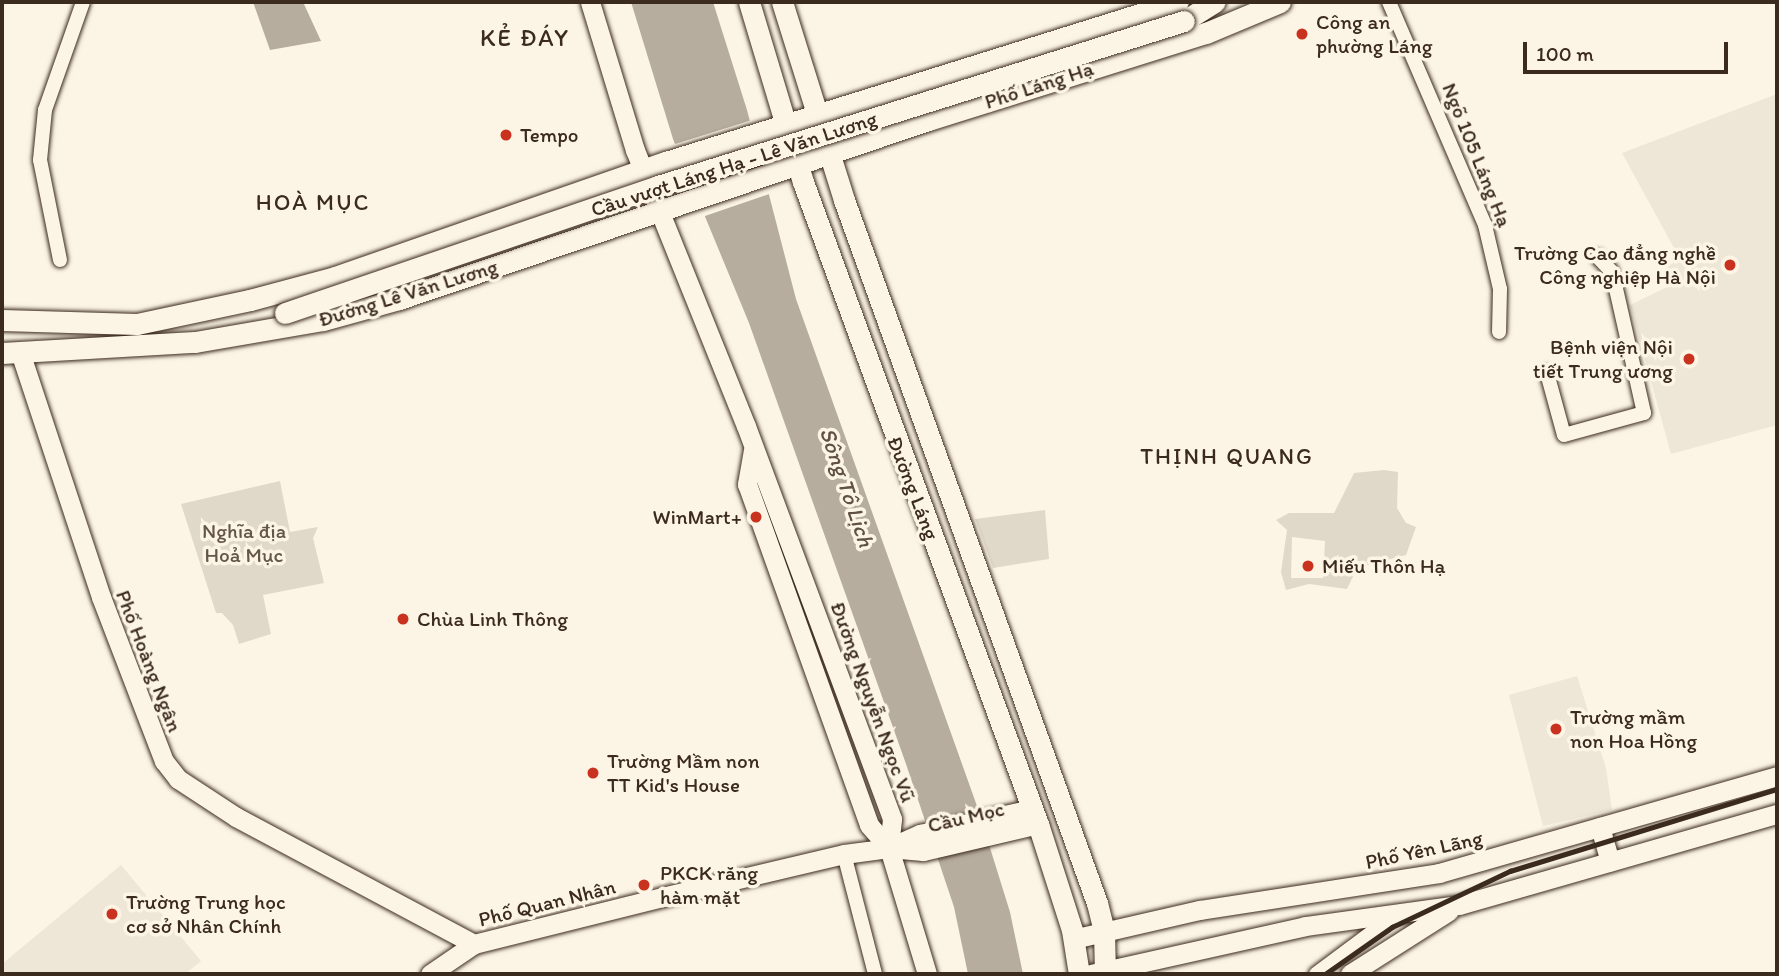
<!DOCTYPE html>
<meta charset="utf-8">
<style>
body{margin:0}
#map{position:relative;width:1779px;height:976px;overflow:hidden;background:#fcf5e5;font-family:Itim,sans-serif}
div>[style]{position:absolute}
.built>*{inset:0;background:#eee6d6}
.green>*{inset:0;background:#e0d8c8}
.water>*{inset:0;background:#b7ad9e}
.pier>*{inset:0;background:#fcf5e5}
.roads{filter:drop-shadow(0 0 2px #3b2a1e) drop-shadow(0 0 2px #3b2a1e)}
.street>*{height:14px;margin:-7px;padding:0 7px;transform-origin:7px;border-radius:7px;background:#fcf5e5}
.secondary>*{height:19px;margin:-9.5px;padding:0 9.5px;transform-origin:9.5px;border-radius:9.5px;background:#fcf5e5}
.primary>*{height:21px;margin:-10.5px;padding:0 10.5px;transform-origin:10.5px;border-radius:10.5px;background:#fcf5e5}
.rail>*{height:4.5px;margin:-2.25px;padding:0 2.25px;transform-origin:2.25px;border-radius:2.25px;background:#3b2a1e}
.bridges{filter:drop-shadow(0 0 2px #3b2a1e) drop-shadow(0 0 2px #3b2a1e)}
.primary-bridge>*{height:21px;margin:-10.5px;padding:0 10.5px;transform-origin:10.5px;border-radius:10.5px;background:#fcf5e5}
.dots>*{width:19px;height:19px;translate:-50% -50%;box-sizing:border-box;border:4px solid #fcf5e5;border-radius:50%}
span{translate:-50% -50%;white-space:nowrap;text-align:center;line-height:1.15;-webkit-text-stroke:7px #fcf5e5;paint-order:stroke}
.poi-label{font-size:21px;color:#3b2a1e}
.left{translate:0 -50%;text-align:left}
.right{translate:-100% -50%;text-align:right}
.street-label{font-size:21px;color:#3b2a1e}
.park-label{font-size:21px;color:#645648}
.neighbourhood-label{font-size:23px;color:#3b2a1e;letter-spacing:2px}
.water-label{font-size:23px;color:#605144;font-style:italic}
.quarter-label{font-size:24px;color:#3b2a1e;letter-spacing:2px}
.frame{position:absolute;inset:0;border:4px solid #3b2a1e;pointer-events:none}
.scale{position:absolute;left:1523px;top:42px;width:205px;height:32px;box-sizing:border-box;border:4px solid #3b2a1e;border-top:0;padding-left:9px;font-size:21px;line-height:24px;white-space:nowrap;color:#3b2a1e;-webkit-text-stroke:5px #fcf5e5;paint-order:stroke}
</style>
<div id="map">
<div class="built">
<div style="clip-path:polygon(1777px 94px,1777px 425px,1671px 454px,1630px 305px,1669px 286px,1664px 268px,1680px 259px,1622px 153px)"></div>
<div style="clip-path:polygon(1577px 676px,1606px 768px,1612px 810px,1543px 826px,1509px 695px)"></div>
<div style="clip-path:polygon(121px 865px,201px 961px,185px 974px,2px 974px,2px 964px)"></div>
</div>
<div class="green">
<div style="clip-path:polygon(evenodd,1384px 470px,1398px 472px,1397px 508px,1406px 523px,1416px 527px,1406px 555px,1357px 568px,1347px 589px,1309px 584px,1286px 590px,1281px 572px,1287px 530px,1276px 520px,1289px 513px,1334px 513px,1354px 473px,1384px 470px,1292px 537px,1325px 541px,1323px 578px,1291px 578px,1292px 537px)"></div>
<div style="clip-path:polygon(280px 481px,290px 532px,318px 527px,313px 538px,324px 583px,263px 595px,271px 634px,239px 644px,233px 625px,222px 613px,216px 613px,181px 504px)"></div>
<div style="clip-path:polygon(1045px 510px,1049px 559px,993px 568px,975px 519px)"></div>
</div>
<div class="water">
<div style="clip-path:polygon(253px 2px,303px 2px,321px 41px,270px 50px)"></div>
<div style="clip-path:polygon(631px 2px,713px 2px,747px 110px,796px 299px,977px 806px,1010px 912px,1023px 974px,968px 974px,954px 907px,906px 764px,749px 323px,673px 139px)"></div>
</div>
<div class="pier">
<div style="clip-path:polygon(752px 120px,772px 193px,702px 217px,672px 145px)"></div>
</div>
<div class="roads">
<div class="street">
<div style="left:1389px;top:2px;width:243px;rotate:66.7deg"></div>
<div style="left:1485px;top:225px;width:66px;rotate:76.8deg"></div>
<div style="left:1500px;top:289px;width:43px;rotate:91.3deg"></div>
<div style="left:60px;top:260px;width:102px;rotate:-101.3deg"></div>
<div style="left:40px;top:160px;width:50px;rotate:-84.3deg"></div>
<div style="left:45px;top:110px;width:114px;rotate:-70.6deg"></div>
<div style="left:1547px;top:373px;width:64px;rotate:74.7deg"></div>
<div style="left:1564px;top:435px;width:83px;rotate:-15.4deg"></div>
<div style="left:1644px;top:413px;width:127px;rotate:-102.7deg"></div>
<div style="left:1616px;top:289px;width:19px;rotate:-106deg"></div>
<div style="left:1611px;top:271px;width:19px;rotate:-133deg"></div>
<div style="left:844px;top:854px;width:124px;rotate:75.5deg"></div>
<div style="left:1316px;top:974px;width:99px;rotate:-36.8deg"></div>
</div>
<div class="secondary">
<div style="left:590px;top:2px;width:155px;rotate:73.1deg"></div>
<div style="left:635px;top:150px;width:297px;rotate:68.1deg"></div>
<div style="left:746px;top:426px;width:419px;rotate:69.6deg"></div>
<div style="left:892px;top:819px;width:29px;rotate:96deg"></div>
<div style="left:20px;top:352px;width:258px;rotate:71.7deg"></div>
<div style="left:101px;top:597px;width:176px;rotate:69deg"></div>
<div style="left:164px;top:761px;width:23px;rotate:52deg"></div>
<div style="left:178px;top:779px;width:69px;rotate:33.2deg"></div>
<div style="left:236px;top:817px;width:270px;rotate:28.1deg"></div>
<div style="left:753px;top:450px;width:35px;rotate:100deg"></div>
<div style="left:747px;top:484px;width:362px;rotate:70.3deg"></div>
<div style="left:869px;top:825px;width:30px;rotate:49deg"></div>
<div style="left:889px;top:848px;width:132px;rotate:73.2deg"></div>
<div style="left:1600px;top:827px;width:36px;rotate:74deg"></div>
<div style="left:893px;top:846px;width:30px;rotate:-24deg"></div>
<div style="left:920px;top:834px;width:115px;rotate:-12.6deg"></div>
<div style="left:1073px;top:939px;width:130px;rotate:-12.9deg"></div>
<div style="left:1200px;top:910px;width:242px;rotate:-8.8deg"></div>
<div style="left:1439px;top:873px;width:352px;rotate:-16deg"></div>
<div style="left:430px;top:974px;width:53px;rotate:-34.3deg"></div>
<div style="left:474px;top:944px;width:194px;rotate:-14deg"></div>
<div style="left:662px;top:897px;width:187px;rotate:-13.3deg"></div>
<div style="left:844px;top:854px;width:45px;rotate:-7.6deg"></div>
<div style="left:889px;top:848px;width:34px;rotate:5deg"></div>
<div style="left:923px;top:851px;width:118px;rotate:-13.2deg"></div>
<div style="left:1091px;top:974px;width:219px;rotate:-12.6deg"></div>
<div style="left:1305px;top:926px;width:155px;rotate:-7.8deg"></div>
<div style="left:1459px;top:905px;width:331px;rotate:-16deg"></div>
<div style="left:1350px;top:974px;width:117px;rotate:-32.5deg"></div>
</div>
<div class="primary">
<div style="left:749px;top:2px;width:188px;rotate:73.3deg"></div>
<div style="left:803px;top:182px;width:684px;rotate:69.9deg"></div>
<div style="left:1038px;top:824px;width:111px;rotate:72.2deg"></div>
<div style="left:1072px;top:930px;width:45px;rotate:81deg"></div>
<div style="left:782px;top:2px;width:207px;rotate:72.6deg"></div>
<div style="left:844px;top:200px;width:747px;rotate:70.21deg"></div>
<div style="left:1097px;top:903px;width:29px;rotate:76deg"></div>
<div style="left:1104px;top:931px;width:43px;rotate:88.7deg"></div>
<div style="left:1184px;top:21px;width:36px;rotate:-32deg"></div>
<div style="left:2px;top:320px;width:135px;rotate:1.7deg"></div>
<div style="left:137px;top:324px;width:116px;rotate:-12deg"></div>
<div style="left:250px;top:300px;width:88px;rotate:-15.1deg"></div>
<div style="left:335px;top:277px;width:350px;rotate:-19.2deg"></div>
<div style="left:666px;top:162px;width:536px;rotate:-17.35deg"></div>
<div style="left:2px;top:353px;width:193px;rotate:-3.3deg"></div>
<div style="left:195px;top:342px;width:130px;rotate:-9.8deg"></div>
<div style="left:323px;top:320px;width:79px;rotate:-15.4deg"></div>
<div style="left:399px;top:299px;width:558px;rotate:-18.69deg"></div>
<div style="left:928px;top:120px;width:291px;rotate:-17.4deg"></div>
<div style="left:1206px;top:33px;width:80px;rotate:-22.7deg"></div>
</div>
</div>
<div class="rail">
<div style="left:1325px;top:974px;width:82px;rotate:-35deg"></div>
<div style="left:1392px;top:927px;width:131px;rotate:-25.4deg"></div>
<div style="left:1510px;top:871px;width:279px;rotate:-17.1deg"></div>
</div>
<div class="bridges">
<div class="primary-bridge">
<div style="left:285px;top:313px;width:394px;rotate:-18.8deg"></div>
<div style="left:658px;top:186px;width:551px;rotate:-17.42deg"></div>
</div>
</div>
<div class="dots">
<div style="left:1302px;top:34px;background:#c8321e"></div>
<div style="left:506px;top:135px;background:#c8321e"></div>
<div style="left:1730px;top:265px;background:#c8321e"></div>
<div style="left:1689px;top:359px;background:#c8321e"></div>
<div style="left:756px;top:517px;background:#c8321e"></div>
<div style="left:1308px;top:566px;background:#c8321e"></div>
<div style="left:403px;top:619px;background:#c8321e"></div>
<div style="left:1556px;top:729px;background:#c8321e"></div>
<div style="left:593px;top:773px;background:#c8321e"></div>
<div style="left:644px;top:885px;background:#c8321e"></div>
<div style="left:112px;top:914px;background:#c8321e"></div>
</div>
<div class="poi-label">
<span class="left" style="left:1316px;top:34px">Công an<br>phường Láng</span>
<span class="left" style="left:520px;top:135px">Tempo</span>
<span class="right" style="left:1716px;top:265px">Trường Cao đẳng nghề<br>Công nghiệp Hà Nội</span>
<span class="right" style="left:1673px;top:359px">Bệnh viện Nội<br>tiết Trung ương</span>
<span class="right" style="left:742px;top:517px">WinMart+</span>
<span class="left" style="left:1322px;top:566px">Miếu Thôn Hạ</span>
<span class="left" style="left:417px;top:619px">Chùa Linh Thông</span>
<span class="left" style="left:1570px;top:729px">Trường mầm<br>non Hoa Hồng</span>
<span class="left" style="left:607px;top:773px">Trường Mầm non<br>TT Kid's House</span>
<span class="left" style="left:660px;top:885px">PKCK răng<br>hàm mặt</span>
<span class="left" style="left:126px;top:914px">Trường Trung học<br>cơ sở Nhân Chính</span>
</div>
<div class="street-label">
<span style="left:1039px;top:85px;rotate:-18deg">Phố Láng Hạ</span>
<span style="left:1477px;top:155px;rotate:68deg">Ngõ 105 Láng Hạ</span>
<span style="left:734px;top:164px;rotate:-18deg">Cầu vượt Láng Hạ - Lê Văn Lương</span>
<span style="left:408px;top:293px;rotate:-17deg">Đường Lê Văn Lương</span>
<span style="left:913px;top:488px;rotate:69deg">Đường Láng</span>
<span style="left:149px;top:661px;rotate:69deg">Phố Hoàng Ngân</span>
<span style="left:873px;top:702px;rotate:70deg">Đường Nguyễn Ngọc Vũ</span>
<span style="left:966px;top:817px;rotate:-13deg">Cầu Mọc</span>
<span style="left:1424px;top:850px;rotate:-12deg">Phố Yên Lãng</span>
<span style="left:547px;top:903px;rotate:-14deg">Phố Quan Nhân</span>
</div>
<div class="park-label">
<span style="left:244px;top:543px">Nghĩa địa<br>Hoả Mục</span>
</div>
<div class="neighbourhood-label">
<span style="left:313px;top:202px">HOÀ MỤC</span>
<span style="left:1227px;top:456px">THỊNH QUANG</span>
</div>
<div class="water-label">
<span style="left:847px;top:487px;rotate:71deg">Sông Tô Lịch</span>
</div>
<div class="quarter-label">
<span style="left:525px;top:38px">KẺ ĐÁY</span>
</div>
<div class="frame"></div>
<div class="scale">100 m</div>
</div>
